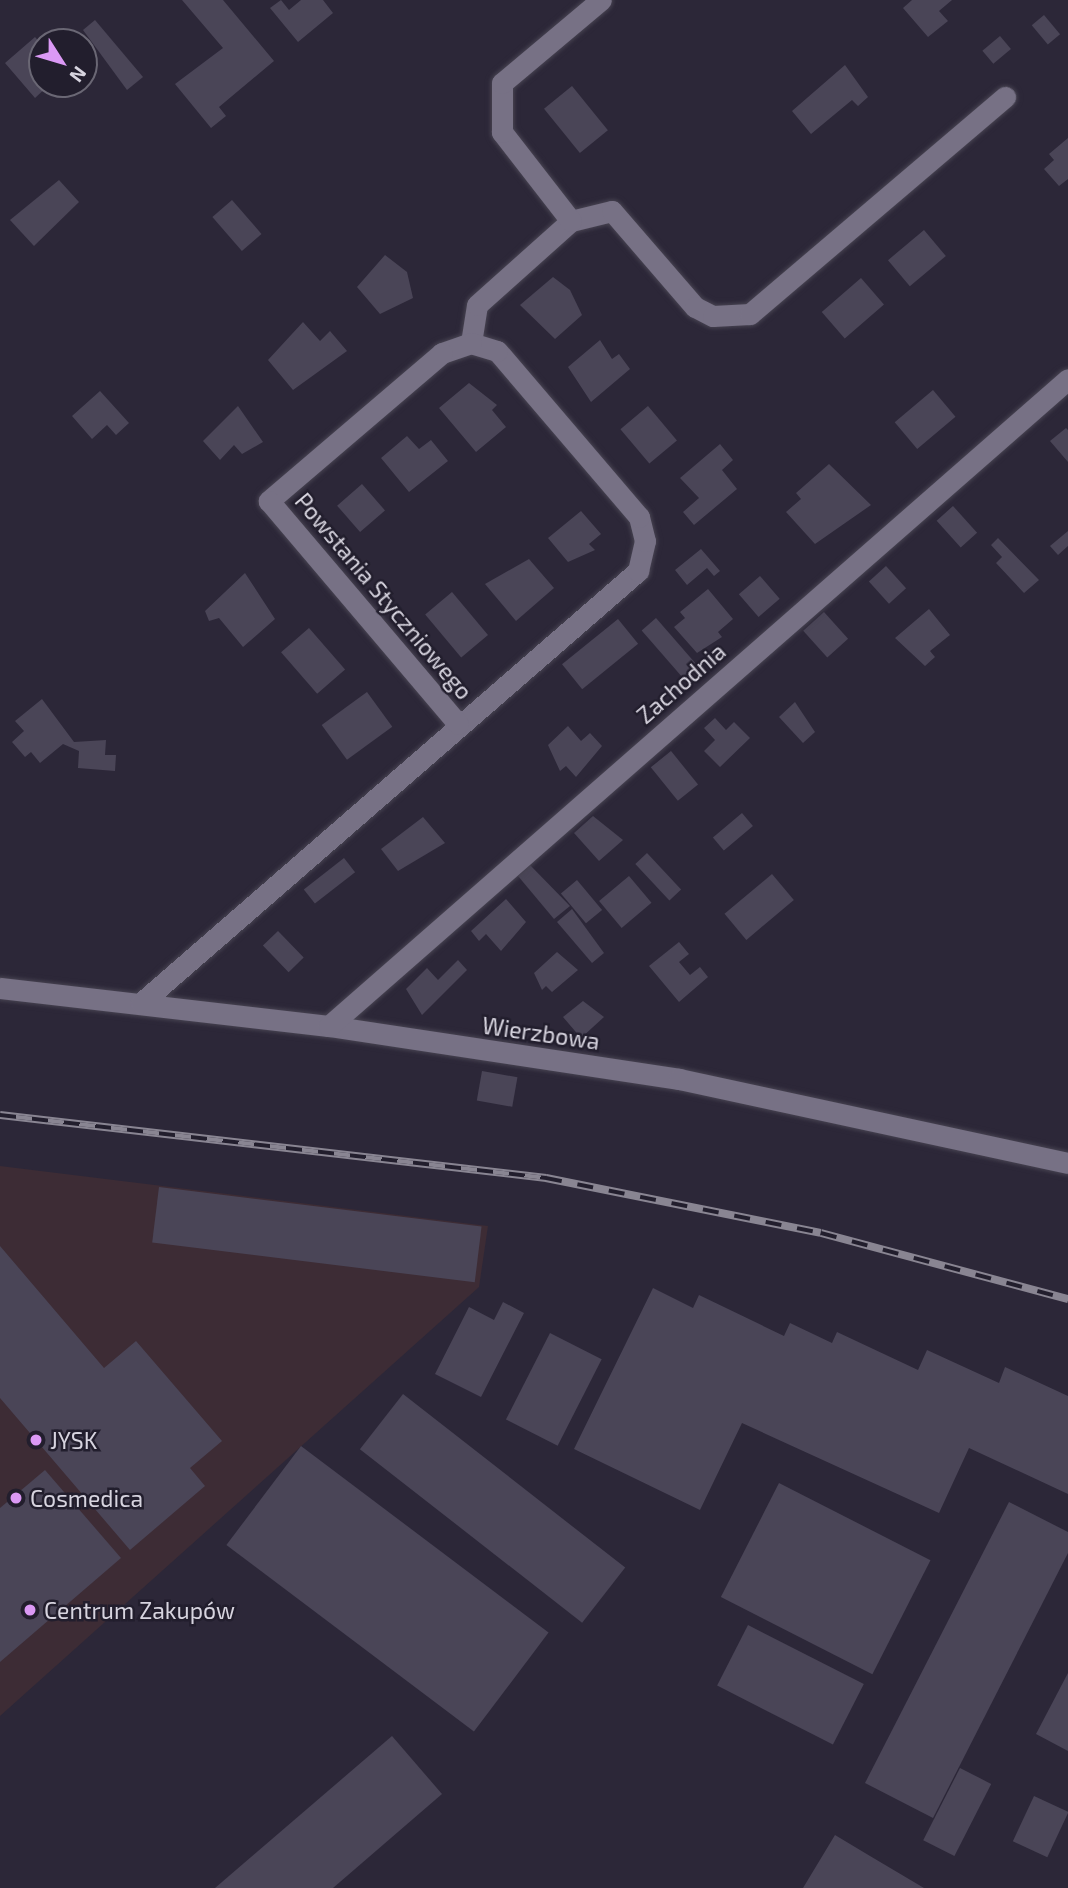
<!DOCTYPE html>
<meta charset="utf-8">
<style>
body{margin:0}
#map{position:relative;width:1068px;height:1888px;overflow:hidden;background:#2c2738;font-family:"Exo 2",sans-serif}
div>[style]{position:absolute}
.commercial>*{inset:0;background:#3d2c35}
.building>*{inset:0;background:#4a4557;transform-origin:0 0}
.roads{filter:drop-shadow(0 0 2px #474351) drop-shadow(0 0 2px #474351)}
.minor>*{height:21px;margin:-10.5px;padding:0 10.5px;transform-origin:10.5px;border-radius:10.5px;background:#777185}
.rail>*{height:8px;margin-top:-4px;transform-origin:0;background:repeating-linear-gradient(90deg,#221e2d 0 16px,#898592 0 32px);box-sizing:border-box;border-block:2px solid #898592}
.dots>*{width:19px;height:19px;translate:-50% -50%;box-sizing:border-box;border:4px solid #221e2d;border-radius:50%}
span{translate:-50% -50%;white-space:nowrap;text-align:center;line-height:1.15;-webkit-text-stroke:5px #221e2d;paint-order:stroke}
.street-label{font-size:23px;color:#d7d4df}
.poi-label{font-size:23px;color:#d7d4df}
.left{translate:0 -50%;text-align:left}
.north{position:absolute;left:28px;top:28px;width:70px;height:70px;box-sizing:border-box;background:#221e2d;border:2px solid #6a6774;border-radius:50%;rotate:127deg;font-size:19px;font-weight:700;line-height:28px;text-align:center;color:#d7d4df}
.north::after{content:'';display:block;margin:auto;width:24px;height:32px;background:#db99f5;clip-path:polygon(50% 0,100% 100%,50% 72%,0 100%)}
</style>
<div id="map">
<div class="commercial">
<div style="clip-path:polygon(0 1166px,488px 1226px,479px 1287px,0 1716px)"></div>
</div>
<div class="building">
<div style="clip-path:polygon(182px 0,223px 0,274px 61px,219px 107px,226px 116px,211px 128px,175px 84px,223px 48px)"></div>
<div style="clip-path:polygon(281px 0,289px 10px,301px 0,323px 0,333px 13px,298px 42px,270px 8px)"></div>
<div style="clip-path:polygon(912px 0,952px 0,939px 11px,948px 21px,928px 37px,903px 8px)"></div>
<div style="left:1044px;top:15px;width:25px;height:16px;rotate:50deg"></div>
<div style="clip-path:polygon(95px 20px,143px 77px,127px 90px,83px 30px)"></div>
<div style="left:1000px;top:36px;width:17px;height:23px;rotate:50deg"></div>
<div style="clip-path:polygon(35px 37px,42px 45px,42px 84px,50px 84px,35px 98px,5px 63px)"></div>
<div style="clip-path:polygon(845px 65px,868px 97px,858px 106px,852px 100px,811px 134px,792px 111px)"></div>
<div style="left:572px;top:86px;width:57px;height:36px;rotate:51deg"></div>
<div style="clip-path:polygon(1068px 138px,1068px 179px,1059px 186px,1044px 169px,1054px 160px,1049px 154px)"></div>
<div style="clip-path:polygon(59px 180px,79px 202px,34px 246px,10px 220px)"></div>
<div style="left:232px;top:200px;width:45px;height:26px;rotate:49deg"></div>
<div style="left:924px;top:230px;width:34px;height:47px;rotate:50deg"></div>
<div style="clip-path:polygon(385px 255px,407px 272px,413px 298px,380px 314px,357px 287px)"></div>
<div style="clip-path:polygon(553px 277px,570px 290px,582px 315px,555px 339px,520px 305px)"></div>
<div style="left:861px;top:278px;width:35px;height:52px;rotate:49deg"></div>
<div style="clip-path:polygon(303px 322px,320px 341px,330px 331px,347px 351px,293px 390px,268px 360px)"></div>
<div style="clip-path:polygon(600px 340px,612px 359px,619px 354px,630px 369px,591px 402px,568px 367px)"></div>
<div style="clip-path:polygon(469px 383px,497px 405px,492px 410px,506px 427px,476px 452px,439px 408px)"></div>
<div style="left:933px;top:390px;width:35px;height:50px;rotate:50deg"></div>
<div style="clip-path:polygon(100px 391px,129px 423px,116px 435px,107px 425px,92px 439px,72px 416px)"></div>
<div style="clip-path:polygon(238px 406px,263px 442px,242px 454px,234px 445px,220px 460px,203px 441px)"></div>
<div style="left:648px;top:406px;width:45px;height:36px;rotate:50deg"></div>
<div style="clip-path:polygon(1066px 428px,1068px 430px,1068px 462px,1050px 441px)"></div>
<div style="clip-path:polygon(407px 436px,419px 449px,431px 440px,448px 461px,409px 492px,381px 458px)"></div>
<div style="clip-path:polygon(720px 444px,733px 460px,722px 470px,737px 489px,694px 525px,683px 512px,699px 498px,680px 478px)"></div>
<div style="clip-path:polygon(829px 464px,871px 505px,815px 544px,786px 512px,801px 499px,796px 493px)"></div>
<div style="left:362px;top:484px;width:35px;height:33px;rotate:49deg"></div>
<div style="left:953px;top:506px;width:36px;height:22px;rotate:48deg"></div>
<div style="clip-path:polygon(581px 511px,601px 534px,589px 544px,595px 550px,568px 562px,548px 538px)"></div>
<div style="clip-path:polygon(1068px 531px,1068px 546px,1058px 555px,1050px 546px)"></div>
<div style="clip-path:polygon(998px 538px,1039px 580px,1024px 593px,996px 563px,1002px 557px,991px 545px)"></div>
<div style="clip-path:polygon(701px 549px,720px 571px,714px 576px,707px 568px,687px 585px,675px 570px)"></div>
<div style="clip-path:polygon(529px 559px,554px 588px,516px 621px,485px 584px)"></div>
<div style="left:886px;top:566px;width:30px;height:23px;rotate:48deg"></div>
<div style="clip-path:polygon(245px 573px,275px 619px,243px 647px,219px 618px,209px 621px,205px 611px)"></div>
<div style="left:760px;top:576px;width:30px;height:28px;rotate:49deg"></div>
<div style="clip-path:polygon(708px 589px,733px 619px,718px 632px,722px 637px,697px 653px,674px 627px,685px 618px,680px 612px)"></div>
<div style="left:452px;top:592px;width:56px;height:35px;rotate:50deg"></div>
<div style="clip-path:polygon(929px 609px,950px 635px,930px 651px,935px 657px,925px 666px,895px 638px)"></div>
<div style="left:824px;top:612px;width:36px;height:28px;rotate:48deg"></div>
<div style="left:656px;top:618px;width:65px;height:19px;rotate:49deg"></div>
<div style="left:618px;top:619px;width:32px;height:72px;rotate:51deg"></div>
<div style="left:309px;top:628px;width:55px;height:37px;rotate:49deg"></div>
<div style="left:367px;top:692px;width:43px;height:56px;rotate:54deg"></div>
<div style="clip-path:polygon(42px 699px,74px 742px,106px 740px,105px 755px,116px 755px,115px 771px,78px 768px,79px 751px,63px 744px,40px 763px,31px 752px,25px 757px,12px 742px,24px 731px,15px 721px)"></div>
<div style="clip-path:polygon(795px 702px,815px 732px,803px 743px,779px 717px)"></div>
<div style="clip-path:polygon(715px 718px,726px 730px,734px 722px,750px 738px,720px 767px,704px 751px,715px 740px,704px 728px)"></div>
<div style="clip-path:polygon(568px 726px,581px 741px,590px 733px,602px 746px,576px 777px,566px 766px,560px 771px,548px 745px)"></div>
<div style="left:671px;top:751px;width:43px;height:26px;rotate:51deg"></div>
<div style="left:742px;top:813px;width:17px;height:38px;rotate:50deg"></div>
<div style="clip-path:polygon(593px 816px,623px 840px,599px 861px,574px 833px)"></div>
<div style="clip-path:polygon(423px 817px,445px 843px,398px 871px,381px 849px)"></div>
<div style="left:647px;top:853px;width:50px;height:16px;rotate:47deg"></div>
<div style="left:344px;top:858px;width:18px;height:51px;rotate:52deg"></div>
<div style="clip-path:polygon(530px 865px,570px 906px,554px 919px,518px 876px)"></div>
<div style="left:772px;top:874px;width:34px;height:62px;rotate:50deg"></div>
<div style="left:629px;top:876px;width:35px;height:39px;rotate:50deg"></div>
<div style="left:577px;top:880px;width:39px;height:21px;rotate:50deg"></div>
<div style="clip-path:polygon(506px 899px,526px 922px,501px 951px,486px 934px,479px 941px,471px 931px)"></div>
<div style="clip-path:polygon(572px 909px,604px 953px,592px 963px,557px 922px)"></div>
<div style="left:278px;top:931px;width:37px;height:21px;rotate:46deg"></div>
<div style="clip-path:polygon(679px 942px,689px 954px,679px 962px,690px 975px,700px 967px,708px 977px,679px 1002px,649px 966px)"></div>
<div style="clip-path:polygon(557px 952px,578px 970px,552px 992px,546px 986px,542px 990px,534px 973px)"></div>
<div style="clip-path:polygon(458px 960px,467px 970px,422px 1015px,406px 989px,427px 968px,438px 980px)"></div>
<div style="clip-path:polygon(583px 1001px,604px 1017px,581px 1038px,563px 1017px)"></div>
<div style="left:482px;top:1071px;width:36px;height:30px;rotate:10deg"></div>
<div style="left:159px;top:1187px;width:325px;height:56px;rotate:7deg"></div>
<div style="clip-path:polygon(0 1246px,104px 1368px,136px 1341px,222px 1441px,190px 1468px,205px 1486px,130px 1550px,0 1398px)"></div>
<div style="clip-path:polygon(653px 1288px,693px 1308px,699px 1295px,784px 1336px,790px 1323px,832px 1343px,837px 1332px,918px 1370px,927px 1350px,999px 1383px,1005px 1367px,1068px 1396px,1068px 1494px,969px 1448px,939px 1513px,742px 1423px,700px 1510px,574px 1449px)"></div>
<div style="clip-path:polygon(503px 1302px,524px 1313px,481px 1397px,435px 1374px,469px 1307px,494px 1320px)"></div>
<div style="left:550px;top:1333px;width:58px;height:97px;rotate:27deg"></div>
<div style="left:403px;top:1394px;width:282px;height:70px;rotate:38deg"></div>
<div style="left:301px;top:1446px;width:310px;height:124px;rotate:37deg"></div>
<div style="clip-path:polygon(45px 1470px,121px 1558px,0 1662px,0 1508px)"></div>
<div style="left:779px;top:1483px;width:170px;height:128px;rotate:27deg"></div>
<div style="clip-path:polygon(1009px 1502px,1068px 1532px,1068px 1553px,933px 1818px,865px 1783px)"></div>
<div style="left:748px;top:1625px;width:130px;height:68px;rotate:27deg"></div>
<div style="clip-path:polygon(1068px 1673px,1068px 1751px,1036px 1734px)"></div>
<div style="clip-path:polygon(392px 1736px,442px 1794px,333px 1888px,215px 1888px)"></div>
<div style="left:960px;top:1768px;width:35px;height:81px;rotate:27deg"></div>
<div style="left:1034px;top:1796px;width:38px;height:50px;rotate:25deg"></div>
<div style="clip-path:polygon(835px 1835px,870px 1856px,924px 1888px,803px 1888px)"></div>
</div>
<div class="roads">
<div class="minor">
<div style="left:571px;top:221px;width:42px;rotate:-13.7deg"></div>
<div style="left:612px;top:211px;width:127px;rotate:49.2deg"></div>
<div style="left:695px;top:307px;width:20px;rotate:27deg"></div>
<div style="left:713px;top:316px;width:37px;rotate:-3deg"></div>
<div style="left:750px;top:314px;width:335px;rotate:-40.4deg"></div>
<div style="left:471px;top:343px;width:38px;rotate:-81deg"></div>
<div style="left:477px;top:305px;width:126px;rotate:-41.8deg"></div>
<div style="left:571px;top:221px;width:113px;rotate:-127.8deg"></div>
<div style="left:502px;top:132px;width:49px;rotate:-90deg"></div>
<div style="left:502px;top:83px;width:129px;rotate:-40deg"></div>
<div style="left:0;top:988px;width:331px;rotate:6.6deg"></div>
<div style="left:329px;top:1026px;width:354px;rotate:8.6deg"></div>
<div style="left:679px;top:1079px;width:398px;rotate:12.2deg"></div>
<div style="left:141px;top:1003px;width:659px;rotate:-41deg"></div>
<div style="left:638px;top:571px;width:31px;rotate:-77deg"></div>
<div style="left:645px;top:541px;width:25px;rotate:-104deg"></div>
<div style="left:639px;top:517px;width:218px;rotate:-130.5deg"></div>
<div style="left:497px;top:351px;width:27px;rotate:-163deg"></div>
<div style="left:471px;top:343px;width:31px;rotate:161deg"></div>
<div style="left:442px;top:353px;width:228px;rotate:139.5deg"></div>
<div style="left:269px;top:501px;width:292px;rotate:49.7deg"></div>
<div style="left:329px;top:1026px;width:982px;rotate:-41.2deg"></div>
</div>
</div>
<div class="rail">
<div style="left:0;top:1115px;width:550px;rotate:6.58deg"></div>
<div style="left:546px;top:1178px;width:280px;rotate:11.3deg"></div>
<div style="left:821px;top:1233px;width:256px;rotate:15deg"></div>
</div>
<div class="dots">
<div style="left:36px;top:1440px;background:#db99f5"></div>
<div style="left:16px;top:1498px;background:#db99f5"></div>
<div style="left:30px;top:1610px;background:#db99f5"></div>
</div>
<div class="street-label">
<span style="left:384px;top:596px;rotate:50deg">Powstania Styczniowego</span>
<span style="left:681px;top:683px;rotate:-41deg">Zachodnia</span>
<span style="left:541px;top:1033px;rotate:8deg">Wierzbowa</span>
</div>
<div class="poi-label">
<span class="left" style="left:50px;top:1440px">JYSK</span>
<span class="left" style="left:30px;top:1498px">Cosmedica</span>
<span class="left" style="left:44px;top:1610px">Centrum Zakupów</span>
</div>
<div class="north">N</div>
</div>
